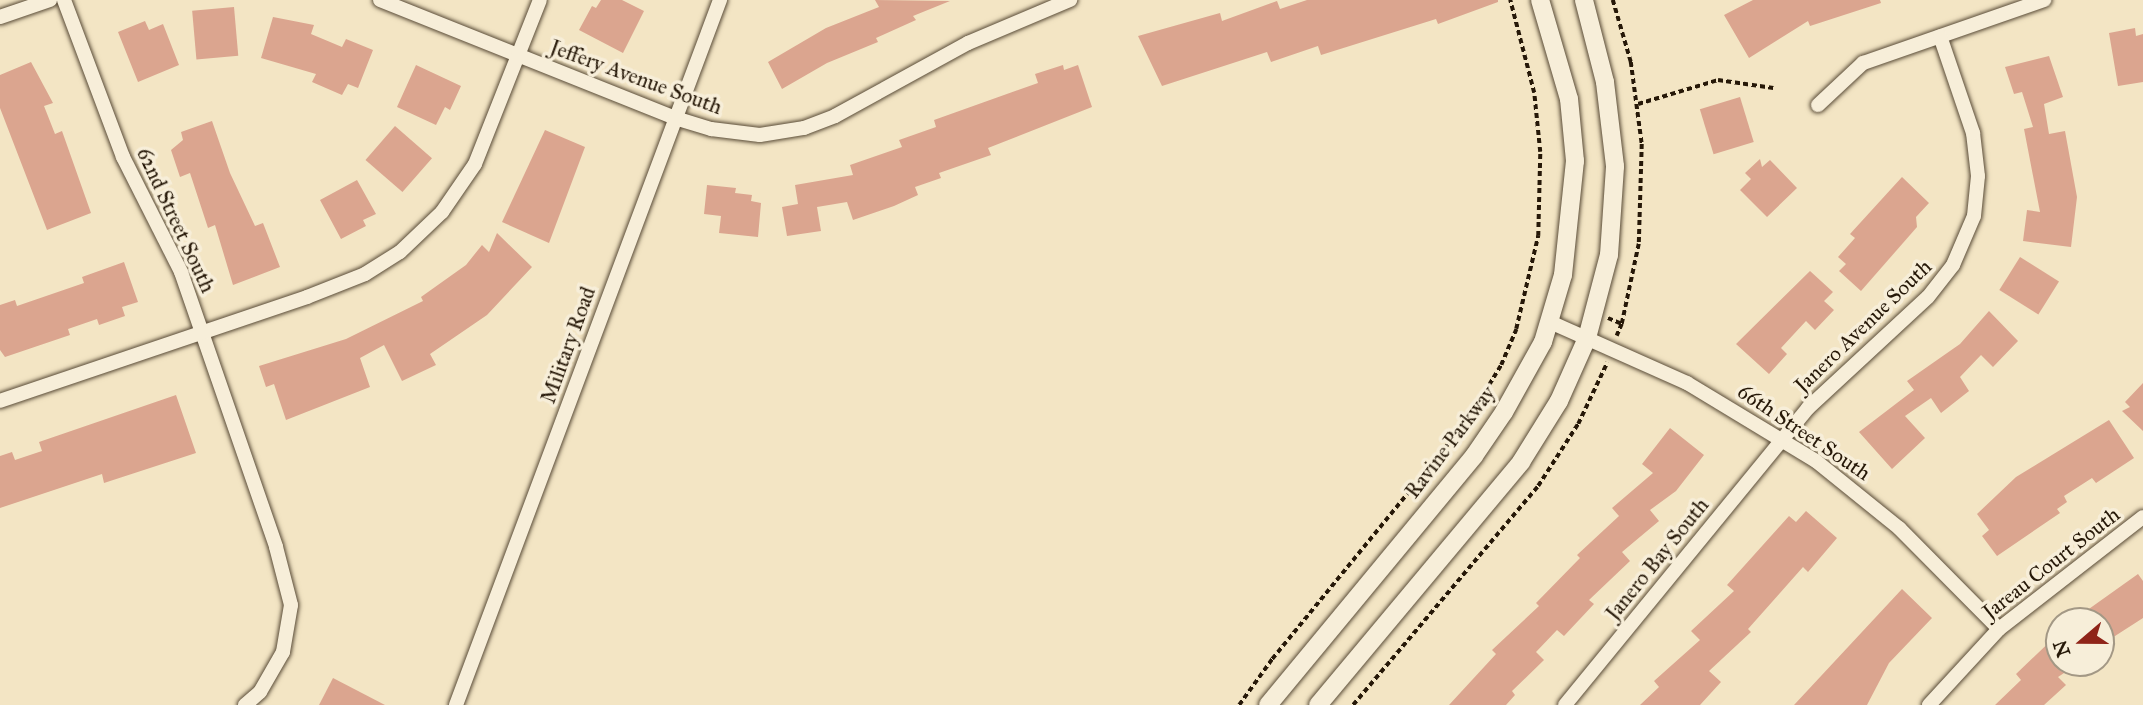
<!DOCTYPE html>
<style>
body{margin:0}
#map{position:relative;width:2143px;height:705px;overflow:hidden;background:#f3e5c4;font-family:"IM FELL Great Primer",serif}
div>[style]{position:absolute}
.building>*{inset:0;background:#dba58f;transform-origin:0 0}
.path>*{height:3.5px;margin-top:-1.75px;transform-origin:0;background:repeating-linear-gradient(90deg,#261808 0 5px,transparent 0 8.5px)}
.roads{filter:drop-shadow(0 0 2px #594b37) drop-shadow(0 0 2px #594b37)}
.minor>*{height:14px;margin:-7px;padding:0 7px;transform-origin:7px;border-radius:7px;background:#f7eed9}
.tertiary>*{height:18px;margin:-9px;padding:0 9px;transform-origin:9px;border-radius:9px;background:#f7eed9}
span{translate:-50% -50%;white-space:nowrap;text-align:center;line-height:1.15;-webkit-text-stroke:7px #f7eed9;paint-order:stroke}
.street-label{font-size:21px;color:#261808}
.north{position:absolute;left:2045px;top:607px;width:70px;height:70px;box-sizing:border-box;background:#f7eed9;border:2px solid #a39885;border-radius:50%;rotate:250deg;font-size:19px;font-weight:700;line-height:28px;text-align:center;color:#261808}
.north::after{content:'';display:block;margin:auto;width:24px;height:32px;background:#8f2418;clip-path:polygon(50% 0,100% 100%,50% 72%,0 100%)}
</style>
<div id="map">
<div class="building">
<div style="clip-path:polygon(601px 0,622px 0,644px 11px,623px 53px,579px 30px,592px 6px,596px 8px)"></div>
<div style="clip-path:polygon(875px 0,950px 1px,913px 16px,916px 20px,876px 38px,878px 42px,827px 63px,782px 89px,768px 62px,826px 28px,879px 7px)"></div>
<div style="clip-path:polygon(1307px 0,1498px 0,1498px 2px,1438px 24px,1436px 19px,1321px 55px,1318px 46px,1271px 62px,1267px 52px,1162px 86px,1138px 36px,1220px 13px,1222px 21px,1277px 1px,1280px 9px)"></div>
<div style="clip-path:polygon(1753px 0,1880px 0,1881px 3px,1810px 26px,1808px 21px,1749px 58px,1724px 15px)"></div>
<div style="left:234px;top:7px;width:49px;height:42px;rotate:85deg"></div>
<div style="clip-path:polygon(273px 17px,314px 25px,311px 34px,342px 47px,346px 39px,373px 50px,358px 88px,348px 84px,342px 95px,312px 82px,316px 74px,261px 58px)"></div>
<div style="clip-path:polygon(145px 21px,149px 30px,163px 24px,179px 65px,138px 82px,118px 32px)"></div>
<div style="clip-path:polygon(2135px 28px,2136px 36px,2143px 34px,2143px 82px,2118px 86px,2109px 33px)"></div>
<div style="clip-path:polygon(2049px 56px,2063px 97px,2044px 104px,2049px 134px,2065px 131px,2077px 197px,2071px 247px,2023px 241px,2027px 210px,2040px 212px,2024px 129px,2033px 127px,2022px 92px,2014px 94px,2005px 67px)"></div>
<div style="clip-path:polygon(31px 62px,53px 103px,44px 106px,55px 134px,62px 131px,91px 213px,47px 230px,0 108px,0 75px)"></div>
<div style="clip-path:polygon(416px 65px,461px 86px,450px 110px,445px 107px,436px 125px,397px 107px)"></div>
<div style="clip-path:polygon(1063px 65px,1064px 70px,1078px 65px,1092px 107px,988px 148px,991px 155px,939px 173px,941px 178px,915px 187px,918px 195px,894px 206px,853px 220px,847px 202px,817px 207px,821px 231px,787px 236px,782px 207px,798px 204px,795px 185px,853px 175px,850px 165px,902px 147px,899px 140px,936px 127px,934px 120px,1038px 83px,1035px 74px)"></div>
<div style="left:1740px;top:97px;width:47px;height:42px;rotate:73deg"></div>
<div style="clip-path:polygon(212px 121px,230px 173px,255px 226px,263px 223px,280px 267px,233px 285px,215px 225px,208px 228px,190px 173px,180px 177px,171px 150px,183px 140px,181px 132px)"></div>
<div style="left:395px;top:126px;width:49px;height:45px;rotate:41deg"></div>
<div style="clip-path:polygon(545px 130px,585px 147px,549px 243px,502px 222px)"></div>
<div style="clip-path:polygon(1760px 159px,1762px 167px,1770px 160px,1797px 188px,1767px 217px,1740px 190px,1751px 179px,1745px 173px)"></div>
<div style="clip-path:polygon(1902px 177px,1929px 203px,1916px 217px,1917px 227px,1861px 291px,1839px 271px,1846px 264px,1838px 257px,1855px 238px,1850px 234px)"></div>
<div style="clip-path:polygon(357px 180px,376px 214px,363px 220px,366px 226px,341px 239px,320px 200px)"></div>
<div style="clip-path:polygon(707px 185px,736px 188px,735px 193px,752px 195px,751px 201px,761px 203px,758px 237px,719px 233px,721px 216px,704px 214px)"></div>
<div style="clip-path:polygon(497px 233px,532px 267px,487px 315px,430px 354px,436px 365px,402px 381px,384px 345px,360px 358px,370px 387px,286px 420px,274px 384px,266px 387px,259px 366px,346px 339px,423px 301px,421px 297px,466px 265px,482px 245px,489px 252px)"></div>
<div style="left:2020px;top:257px;width:46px;height:39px;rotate:32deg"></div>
<div style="clip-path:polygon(124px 262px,138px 302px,122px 307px,125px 316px,99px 325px,97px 319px,68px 329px,70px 335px,5px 357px,0 350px,0 305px,15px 300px,17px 306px,84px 283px,82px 277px)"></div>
<div style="clip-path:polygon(1810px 271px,1833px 292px,1824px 301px,1834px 310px,1815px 330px,1806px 321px,1781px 348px,1787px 354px,1769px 374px,1736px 344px)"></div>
<div style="clip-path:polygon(1989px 311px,2018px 341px,1993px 367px,1981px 355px,1960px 377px,1969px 391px,1941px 413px,1931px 398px,1905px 416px,1925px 438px,1892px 469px,1859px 432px,1914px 390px,1907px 381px,1960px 344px)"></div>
<div style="clip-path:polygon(2143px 383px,2143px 431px,2122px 411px,2130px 407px,2125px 402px)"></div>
<div style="clip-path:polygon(176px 395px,196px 453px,104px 483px,102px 474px,0 508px,0 456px,12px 452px,15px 460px,42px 451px,39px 442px)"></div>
<div style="clip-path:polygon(2109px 420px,2134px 458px,2096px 483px,2092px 478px,2064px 496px,2067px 502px,2057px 509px,2060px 513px,1997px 556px,1982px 536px,1989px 530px,1977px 514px,2016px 477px)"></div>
<div style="clip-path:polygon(1670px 428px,1704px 455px,1676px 491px,1650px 510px,1659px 521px,1622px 552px,1630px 561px,1589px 600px,1594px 604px,1564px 636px,1557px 630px,1536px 652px,1544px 660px,1512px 691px,1515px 695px,1506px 705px,1449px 705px,1496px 654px,1492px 650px,1539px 606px,1536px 603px,1580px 558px,1577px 555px,1619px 516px,1612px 508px,1653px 473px,1642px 464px)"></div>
<div style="clip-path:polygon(1806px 511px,1837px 538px,1808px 572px,1803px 567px,1748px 629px,1751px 632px,1709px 671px,1721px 682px,1700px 705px,1640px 705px,1659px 687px,1654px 681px,1700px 640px,1691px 631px,1734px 591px,1727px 585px,1789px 516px,1796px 522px)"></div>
<div style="clip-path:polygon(2138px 574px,2143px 581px,2143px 618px,2101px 645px,2101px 621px,2072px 621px)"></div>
<div style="clip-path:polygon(1902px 589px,1932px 618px,1889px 663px,1867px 705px,1794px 705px)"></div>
<div style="clip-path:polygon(2059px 633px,2059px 663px,2079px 663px,2058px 677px,2066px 685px,2044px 705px,1995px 705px,2021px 680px,2016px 674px)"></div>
<div style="clip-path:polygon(333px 678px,385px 705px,319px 705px)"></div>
</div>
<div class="path">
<div style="left:1613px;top:0;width:65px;rotate:73.8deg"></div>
<div style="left:1631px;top:62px;width:83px;rotate:82.4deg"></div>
<div style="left:1642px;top:144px;width:100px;rotate:91.7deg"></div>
<div style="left:1639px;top:244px;width:82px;rotate:102deg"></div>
<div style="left:1638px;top:104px;width:84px;rotate:-16.7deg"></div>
<div style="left:1718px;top:80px;width:56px;rotate:8.3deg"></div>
<div style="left:1608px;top:318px;width:15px;rotate:23deg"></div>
<div style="left:1622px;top:324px;width:13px;rotate:113deg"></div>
<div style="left:1239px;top:705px;width:57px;rotate:-54.3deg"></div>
<div style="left:1272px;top:659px;width:308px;rotate:-50.7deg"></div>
<div style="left:1467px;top:421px;width:66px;rotate:-58.7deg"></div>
<div style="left:1501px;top:365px;width:39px;rotate:-67deg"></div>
<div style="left:1516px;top:329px;width:96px;rotate:-76.7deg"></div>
<div style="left:1538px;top:236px;width:84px;rotate:-88.6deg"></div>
<div style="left:1540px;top:152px;width:59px;rotate:-95.8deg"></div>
<div style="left:1534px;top:93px;width:96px;rotate:-104.5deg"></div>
<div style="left:1353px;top:705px;width:287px;rotate:-49.8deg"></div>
<div style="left:1538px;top:486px;width:74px;rotate:-57.2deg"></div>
<div style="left:1578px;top:424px;width:68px;rotate:-64.6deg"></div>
</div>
<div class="roads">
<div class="minor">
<div style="left:64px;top:0;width:168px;rotate:69.4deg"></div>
<div style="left:123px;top:157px;width:129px;rotate:63.2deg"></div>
<div style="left:181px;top:272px;width:291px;rotate:70.9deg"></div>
<div style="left:276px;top:547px;width:60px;rotate:75.5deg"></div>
<div style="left:291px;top:605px;width:48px;rotate:99.7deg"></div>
<div style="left:283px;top:652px;width:46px;rotate:119.9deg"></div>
<div style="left:260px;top:692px;width:20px;rotate:139deg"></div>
<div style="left:380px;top:0;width:318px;rotate:21.8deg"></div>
<div style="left:675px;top:118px;width:38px;rotate:17deg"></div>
<div style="left:711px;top:129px;width:49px;rotate:7deg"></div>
<div style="left:760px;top:135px;width:45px;rotate:-9deg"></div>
<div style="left:804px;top:128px;width:33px;rotate:-21deg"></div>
<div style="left:835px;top:116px;width:152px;rotate:-28.8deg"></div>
<div style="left:968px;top:43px;width:111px;rotate:-22.9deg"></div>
<div style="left:0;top:17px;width:53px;rotate:-18.8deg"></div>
<div style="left:1818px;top:105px;width:62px;rotate:-43deg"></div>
<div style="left:1863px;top:63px;width:192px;rotate:-19.2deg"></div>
<div style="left:1550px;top:322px;width:150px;rotate:24deg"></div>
<div style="left:1687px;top:383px;width:151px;rotate:31.2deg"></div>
<div style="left:1816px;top:461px;width:107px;rotate:38.9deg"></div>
<div style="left:1899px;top:528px;width:142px;rotate:45.3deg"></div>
<div style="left:0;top:401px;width:324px;rotate:-18.7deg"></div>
<div style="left:307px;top:297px;width:62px;rotate:-21.6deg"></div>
<div style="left:365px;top:274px;width:41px;rotate:-32.2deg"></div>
<div style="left:400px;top:252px;width:58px;rotate:-43.6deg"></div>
<div style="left:442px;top:212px;width:58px;rotate:-55.5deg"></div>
<div style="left:475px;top:164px;width:176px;rotate:-68.4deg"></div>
<div style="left:456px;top:705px;width:753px;rotate:-69.47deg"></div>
<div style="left:1565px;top:705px;width:384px;rotate:-50.7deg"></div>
<div style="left:1808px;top:408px;width:163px;rotate:-42.8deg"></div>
<div style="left:1928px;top:297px;width:41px;rotate:-52deg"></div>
<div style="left:1953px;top:265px;width:53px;rotate:-66.8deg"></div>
<div style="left:1974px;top:216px;width:40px;rotate:-84.3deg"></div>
<div style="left:1978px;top:176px;width:43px;rotate:-96.6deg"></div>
<div style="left:1973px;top:133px;width:102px;rotate:-108.8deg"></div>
<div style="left:1929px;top:705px;width:103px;rotate:-47.4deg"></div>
<div style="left:1999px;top:629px;width:182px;rotate:-37.9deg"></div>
</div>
<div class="tertiary">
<div style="left:1268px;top:705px;width:323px;rotate:-50.4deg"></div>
<div style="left:1474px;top:456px;width:53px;rotate:-55.7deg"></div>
<div style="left:1504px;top:412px;width:80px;rotate:-60.9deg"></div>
<div style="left:1543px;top:342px;width:70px;rotate:-73.4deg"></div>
<div style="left:1563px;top:275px;width:115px;rotate:-84deg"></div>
<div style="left:1575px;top:161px;width:62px;rotate:-95.5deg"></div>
<div style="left:1569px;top:99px;width:103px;rotate:-106.3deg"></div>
<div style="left:1318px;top:705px;width:317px;rotate:-50.1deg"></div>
<div style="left:1521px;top:462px;width:72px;rotate:-58.1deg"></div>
<div style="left:1559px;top:401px;width:69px;rotate:-66deg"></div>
<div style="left:1587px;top:338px;width:86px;rotate:-75.2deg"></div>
<div style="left:1609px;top:255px;width:89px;rotate:-86.1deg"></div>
<div style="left:1615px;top:166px;width:85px;rotate:-96.8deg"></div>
<div style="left:1605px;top:82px;width:85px;rotate:-104.4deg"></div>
</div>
</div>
<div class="street-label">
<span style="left:636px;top:77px;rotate:20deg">Jeffery Avenue South</span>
<span style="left:176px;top:220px;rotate:65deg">62nd Street South</span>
<span style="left:1863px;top:326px;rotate:-44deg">Janero Avenue South</span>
<span style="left:568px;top:345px;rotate:-70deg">Military Road</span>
<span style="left:1804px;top:432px;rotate:34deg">66th Street South</span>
<span style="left:1450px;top:442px;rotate:-53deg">Ravine Parkway</span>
<span style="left:1657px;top:559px;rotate:-51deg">Janero Bay South</span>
<span style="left:2051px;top:563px;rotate:-38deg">Jareau Court South</span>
</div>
<div class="north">N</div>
</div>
